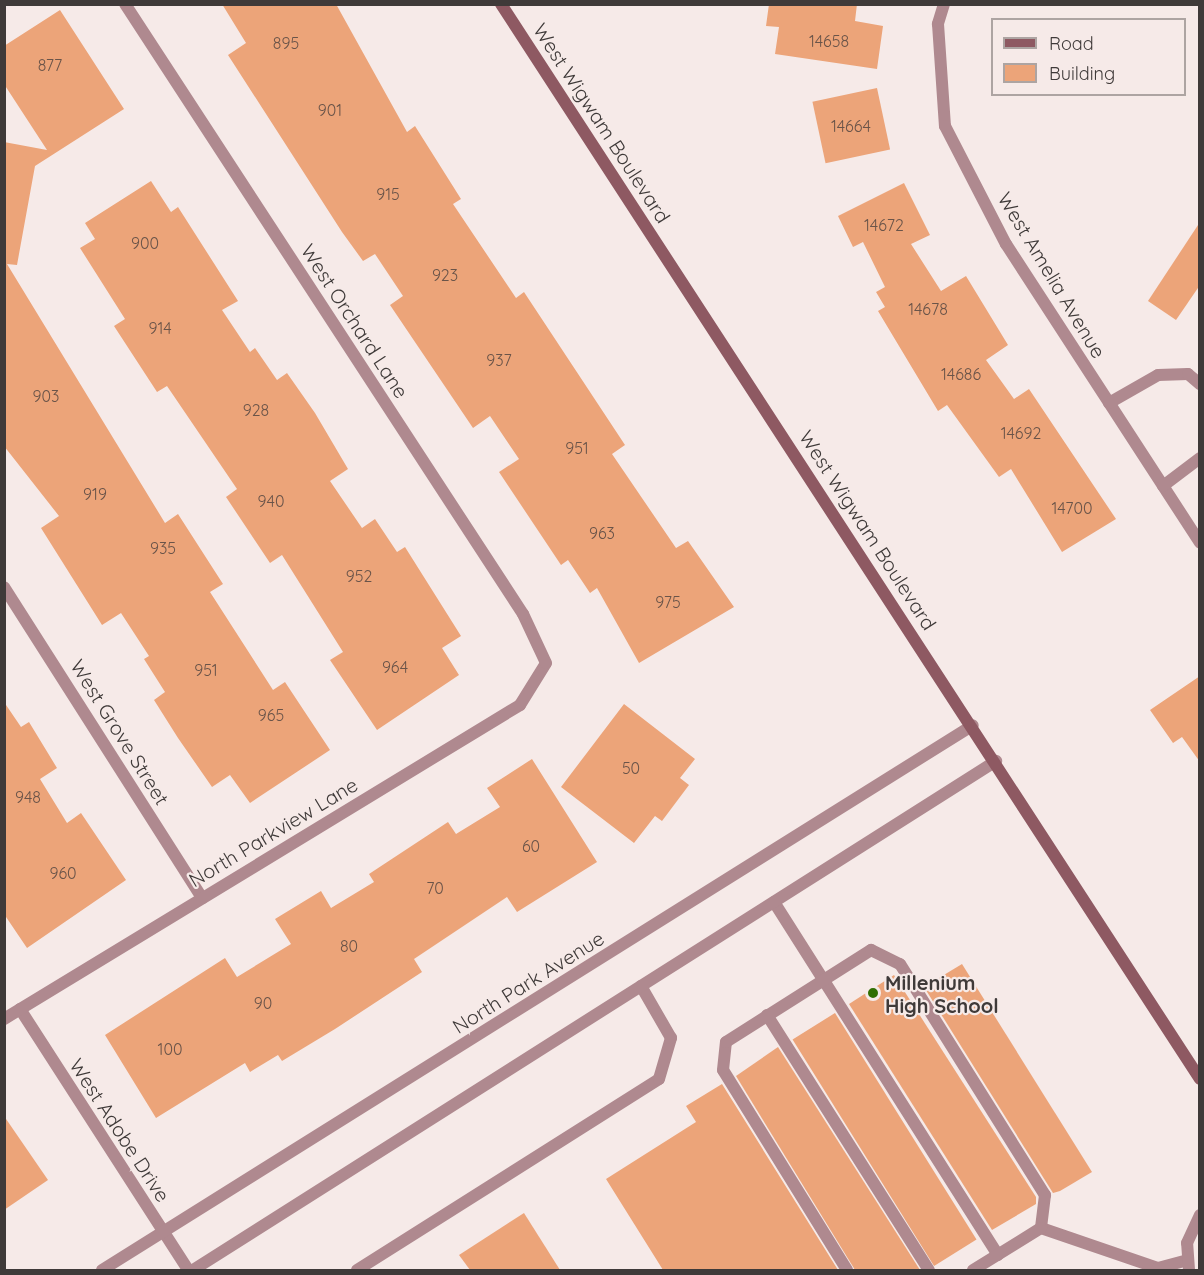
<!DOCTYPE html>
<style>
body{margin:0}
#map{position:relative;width:1204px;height:1275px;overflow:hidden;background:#f6eae8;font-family:Quicksand,sans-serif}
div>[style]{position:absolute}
.building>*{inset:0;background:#eca479;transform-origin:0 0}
.lane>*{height:12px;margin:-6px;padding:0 6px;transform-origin:6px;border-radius:6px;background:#af898f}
.street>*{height:12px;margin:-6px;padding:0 6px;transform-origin:6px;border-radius:6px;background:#af898f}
.secondary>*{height:12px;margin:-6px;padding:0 6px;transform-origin:6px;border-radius:6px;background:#8e5962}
.dots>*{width:16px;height:16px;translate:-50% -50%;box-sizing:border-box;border:3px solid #f6eae8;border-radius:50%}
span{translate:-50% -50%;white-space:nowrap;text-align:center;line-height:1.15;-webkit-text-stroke:4.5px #f6eae8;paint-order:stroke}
.number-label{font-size:16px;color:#6a5449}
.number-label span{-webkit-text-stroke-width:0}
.street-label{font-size:20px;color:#3f3a39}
.poi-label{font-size:20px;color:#3f3a39;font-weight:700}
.left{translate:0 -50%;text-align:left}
.frame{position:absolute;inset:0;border:6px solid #3f3a39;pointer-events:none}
.legend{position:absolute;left:991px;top:18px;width:195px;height:78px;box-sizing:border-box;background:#f6eae8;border:2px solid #ada4a2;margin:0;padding:8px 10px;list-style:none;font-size:18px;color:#3f3a39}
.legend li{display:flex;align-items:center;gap:12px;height:30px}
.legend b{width:30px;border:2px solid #ada4a2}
</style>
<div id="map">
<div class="building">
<div style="clip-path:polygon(222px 4px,336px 4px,407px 132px,415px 126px,461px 199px,453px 204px,516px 298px,524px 292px,625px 445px,612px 454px,676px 548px,688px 541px,734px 607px,639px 663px,597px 588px,590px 593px,568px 560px,561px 565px,499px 472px,519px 459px,490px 416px,473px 428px,390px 305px,403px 296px,375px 254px,363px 261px,342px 232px,228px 55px,246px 43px)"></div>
<div style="clip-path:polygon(769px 4px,857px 4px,855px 21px,883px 26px,877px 69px,775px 54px,779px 27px,766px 26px)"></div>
<div style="clip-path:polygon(60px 10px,124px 109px,35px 166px,17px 265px,7px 264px,165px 523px,178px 514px,223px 584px,210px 592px,273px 690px,285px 682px,330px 750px,250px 803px,230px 775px,212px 787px,178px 738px,154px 700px,165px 692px,144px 659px,149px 656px,121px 613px,102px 625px,41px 528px,59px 516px,4px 446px,4px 142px,47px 150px,4px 84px,4px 46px)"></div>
<div style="left:877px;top:88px;width:63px;height:66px;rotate:78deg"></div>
<div style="clip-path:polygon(151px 181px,171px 212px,178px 207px,238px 301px,222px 310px,250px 352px,255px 348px,277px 380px,287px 373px,315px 413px,348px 469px,330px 481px,362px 528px,375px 519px,397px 552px,405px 547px,461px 636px,442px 648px,459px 675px,377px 730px,330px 660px,343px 652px,282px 555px,270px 563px,226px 497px,237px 489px,167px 386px,157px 392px,114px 326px,125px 319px,80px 248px,95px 239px,85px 223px)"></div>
<div style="clip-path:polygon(904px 183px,930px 235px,911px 244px,941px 291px,966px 276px,1008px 345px,986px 360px,1014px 399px,1029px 389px,1116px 519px,1062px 552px,1011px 469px,999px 477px,947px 405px,938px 411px,878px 311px,885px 307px,876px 292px,885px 287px,863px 242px,853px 247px,838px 216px)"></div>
<div style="clip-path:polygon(1200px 222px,1200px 285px,1176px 320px,1148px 301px)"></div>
<div style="clip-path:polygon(1200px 676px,1200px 762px,1182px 737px,1173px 743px,1150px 710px)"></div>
<div style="clip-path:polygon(4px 702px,21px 727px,29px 722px,57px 768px,40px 779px,67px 823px,81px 813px,126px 880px,27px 948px,4px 914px)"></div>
<div style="clip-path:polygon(624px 704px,695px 759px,680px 778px,689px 785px,662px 821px,655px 816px,634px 843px,561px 787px)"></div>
<div style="clip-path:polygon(532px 759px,597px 862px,517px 912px,507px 897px,414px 959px,422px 972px,335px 1029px,282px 1061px,278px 1055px,250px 1072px,245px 1063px,156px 1118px,105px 1035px,225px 958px,237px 977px,291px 944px,275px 919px,321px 891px,331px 908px,374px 882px,369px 874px,448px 822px,456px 834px,500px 807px,487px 788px)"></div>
<div style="clip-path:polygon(962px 964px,1092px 1172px,1060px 1191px,1053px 1193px,924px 987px)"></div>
<div style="clip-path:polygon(894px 975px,1036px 1197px,1036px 1204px,992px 1230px,849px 1004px)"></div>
<div style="left:835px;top:1013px;width:267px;height:50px;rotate:58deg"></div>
<div style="clip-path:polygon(778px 1047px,920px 1270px,855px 1270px,736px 1076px)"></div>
<div style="clip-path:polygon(722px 1084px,838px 1270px,663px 1270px,606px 1179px,696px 1122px,686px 1106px)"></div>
<div style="clip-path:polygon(4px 1116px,48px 1180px,4px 1210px)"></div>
<div style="clip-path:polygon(524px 1213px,560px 1270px,470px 1270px,459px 1255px)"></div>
</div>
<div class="lane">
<div style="left:774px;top:902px;width:418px;rotate:57.6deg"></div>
<div style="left:767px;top:1015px;width:302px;rotate:57.6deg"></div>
<div style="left:1041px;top:1228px;width:124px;rotate:18.9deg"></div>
<div style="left:1158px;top:1268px;width:28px;rotate:-15deg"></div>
<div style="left:357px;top:1270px;width:357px;rotate:-32.3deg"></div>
<div style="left:659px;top:1079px;width:43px;rotate:-73.7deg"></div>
<div style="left:671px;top:1038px;width:60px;rotate:-120deg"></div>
<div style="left:847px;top:1270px;width:235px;rotate:-121.8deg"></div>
<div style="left:723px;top:1070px;width:28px;rotate:-84deg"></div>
<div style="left:726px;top:1042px;width:172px;rotate:-32.4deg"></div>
<div style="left:871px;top:950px;width:32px;rotate:26deg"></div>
<div style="left:900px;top:964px;width:273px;rotate:57.9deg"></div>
<div style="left:1045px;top:1195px;width:33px;rotate:97deg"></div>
<div style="left:973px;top:1270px;width:80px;rotate:-31.7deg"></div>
<div style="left:1189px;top:1270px;width:27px;rotate:-94deg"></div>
<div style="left:1187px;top:1243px;width:31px;rotate:-65deg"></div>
</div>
<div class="street">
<div style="left:944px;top:4px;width:21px;rotate:107deg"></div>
<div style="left:938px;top:24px;width:102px;rotate:86.1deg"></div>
<div style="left:945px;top:126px;width:133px;rotate:62.7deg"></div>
<div style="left:1006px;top:244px;width:356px;rotate:57deg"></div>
<div style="left:1109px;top:403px;width:56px;rotate:-29.7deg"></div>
<div style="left:1158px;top:375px;width:30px;rotate:-2deg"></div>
<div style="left:1188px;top:374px;width:16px;rotate:40deg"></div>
<div style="left:1163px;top:486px;width:46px;rotate:-37.1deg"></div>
<div style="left:4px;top:587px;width:369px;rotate:57.5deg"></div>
<div style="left:20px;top:1009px;width:310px;rotate:57.2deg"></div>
<div style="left:4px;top:1019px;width:604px;rotate:-31.32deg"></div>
<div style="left:520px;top:705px;width:49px;rotate:-58.2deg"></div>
<div style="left:546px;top:663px;width:54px;rotate:-115.1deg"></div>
<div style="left:523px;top:614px;width:728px;rotate:-123.12deg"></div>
<div style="left:102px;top:1270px;width:1027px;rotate:-32.03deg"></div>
<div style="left:193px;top:1270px;width:951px;rotate:-32.37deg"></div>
</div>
<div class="secondary">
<div style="left:501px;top:4px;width:1282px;rotate:56.97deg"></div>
</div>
<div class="dots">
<div style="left:873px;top:993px;background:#306f02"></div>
</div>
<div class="number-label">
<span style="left:829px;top:41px">14658</span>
<span style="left:286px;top:43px">895</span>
<span style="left:50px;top:65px">877</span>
<span style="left:330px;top:110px">901</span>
<span style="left:851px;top:126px">14664</span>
<span style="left:388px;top:194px">915</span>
<span style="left:884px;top:225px">14672</span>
<span style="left:145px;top:243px">900</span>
<span style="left:445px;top:275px">923</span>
<span style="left:928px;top:309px">14678</span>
<span style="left:160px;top:328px">914</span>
<span style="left:499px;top:360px">937</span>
<span style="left:961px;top:374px">14686</span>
<span style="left:46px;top:396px">903</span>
<span style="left:256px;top:410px">928</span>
<span style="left:1021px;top:433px">14692</span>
<span style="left:577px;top:448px">951</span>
<span style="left:95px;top:494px">919</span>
<span style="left:271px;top:501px">940</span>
<span style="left:1072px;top:508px">14700</span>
<span style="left:602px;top:533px">963</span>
<span style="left:163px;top:548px">935</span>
<span style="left:359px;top:576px">952</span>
<span style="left:668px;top:602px">975</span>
<span style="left:395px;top:667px">964</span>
<span style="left:206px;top:670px">951</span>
<span style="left:271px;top:715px">965</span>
<span style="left:631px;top:768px">50</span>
<span style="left:28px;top:797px">948</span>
<span style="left:531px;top:846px">60</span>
<span style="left:63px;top:873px">960</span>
<span style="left:435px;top:888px">70</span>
<span style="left:349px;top:946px">80</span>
<span style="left:263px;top:1003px">90</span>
<span style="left:170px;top:1049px">100</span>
</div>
<div class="street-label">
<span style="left:602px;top:123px;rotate:57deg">West Wigwam Boulevard</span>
<span style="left:1052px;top:275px;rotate:59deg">West Amelia Avenue</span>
<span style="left:355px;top:321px;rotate:57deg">West Orchard Lane</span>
<span style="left:868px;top:530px;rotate:57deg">West Wigwam Boulevard</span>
<span style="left:120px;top:732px;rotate:58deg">West Grove Street</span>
<span style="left:273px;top:832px;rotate:-31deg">North Parkview Lane</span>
<span style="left:528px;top:982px;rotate:-32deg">North Park Avenue</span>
<span style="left:120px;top:1130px;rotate:57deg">West Adobe Drive</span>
</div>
<div class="poi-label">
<span class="left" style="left:885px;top:994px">Millenium<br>High School</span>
</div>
<div class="frame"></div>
<ul class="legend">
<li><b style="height:8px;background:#8e5962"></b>Road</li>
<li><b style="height:16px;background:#eca479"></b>Building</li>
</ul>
</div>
